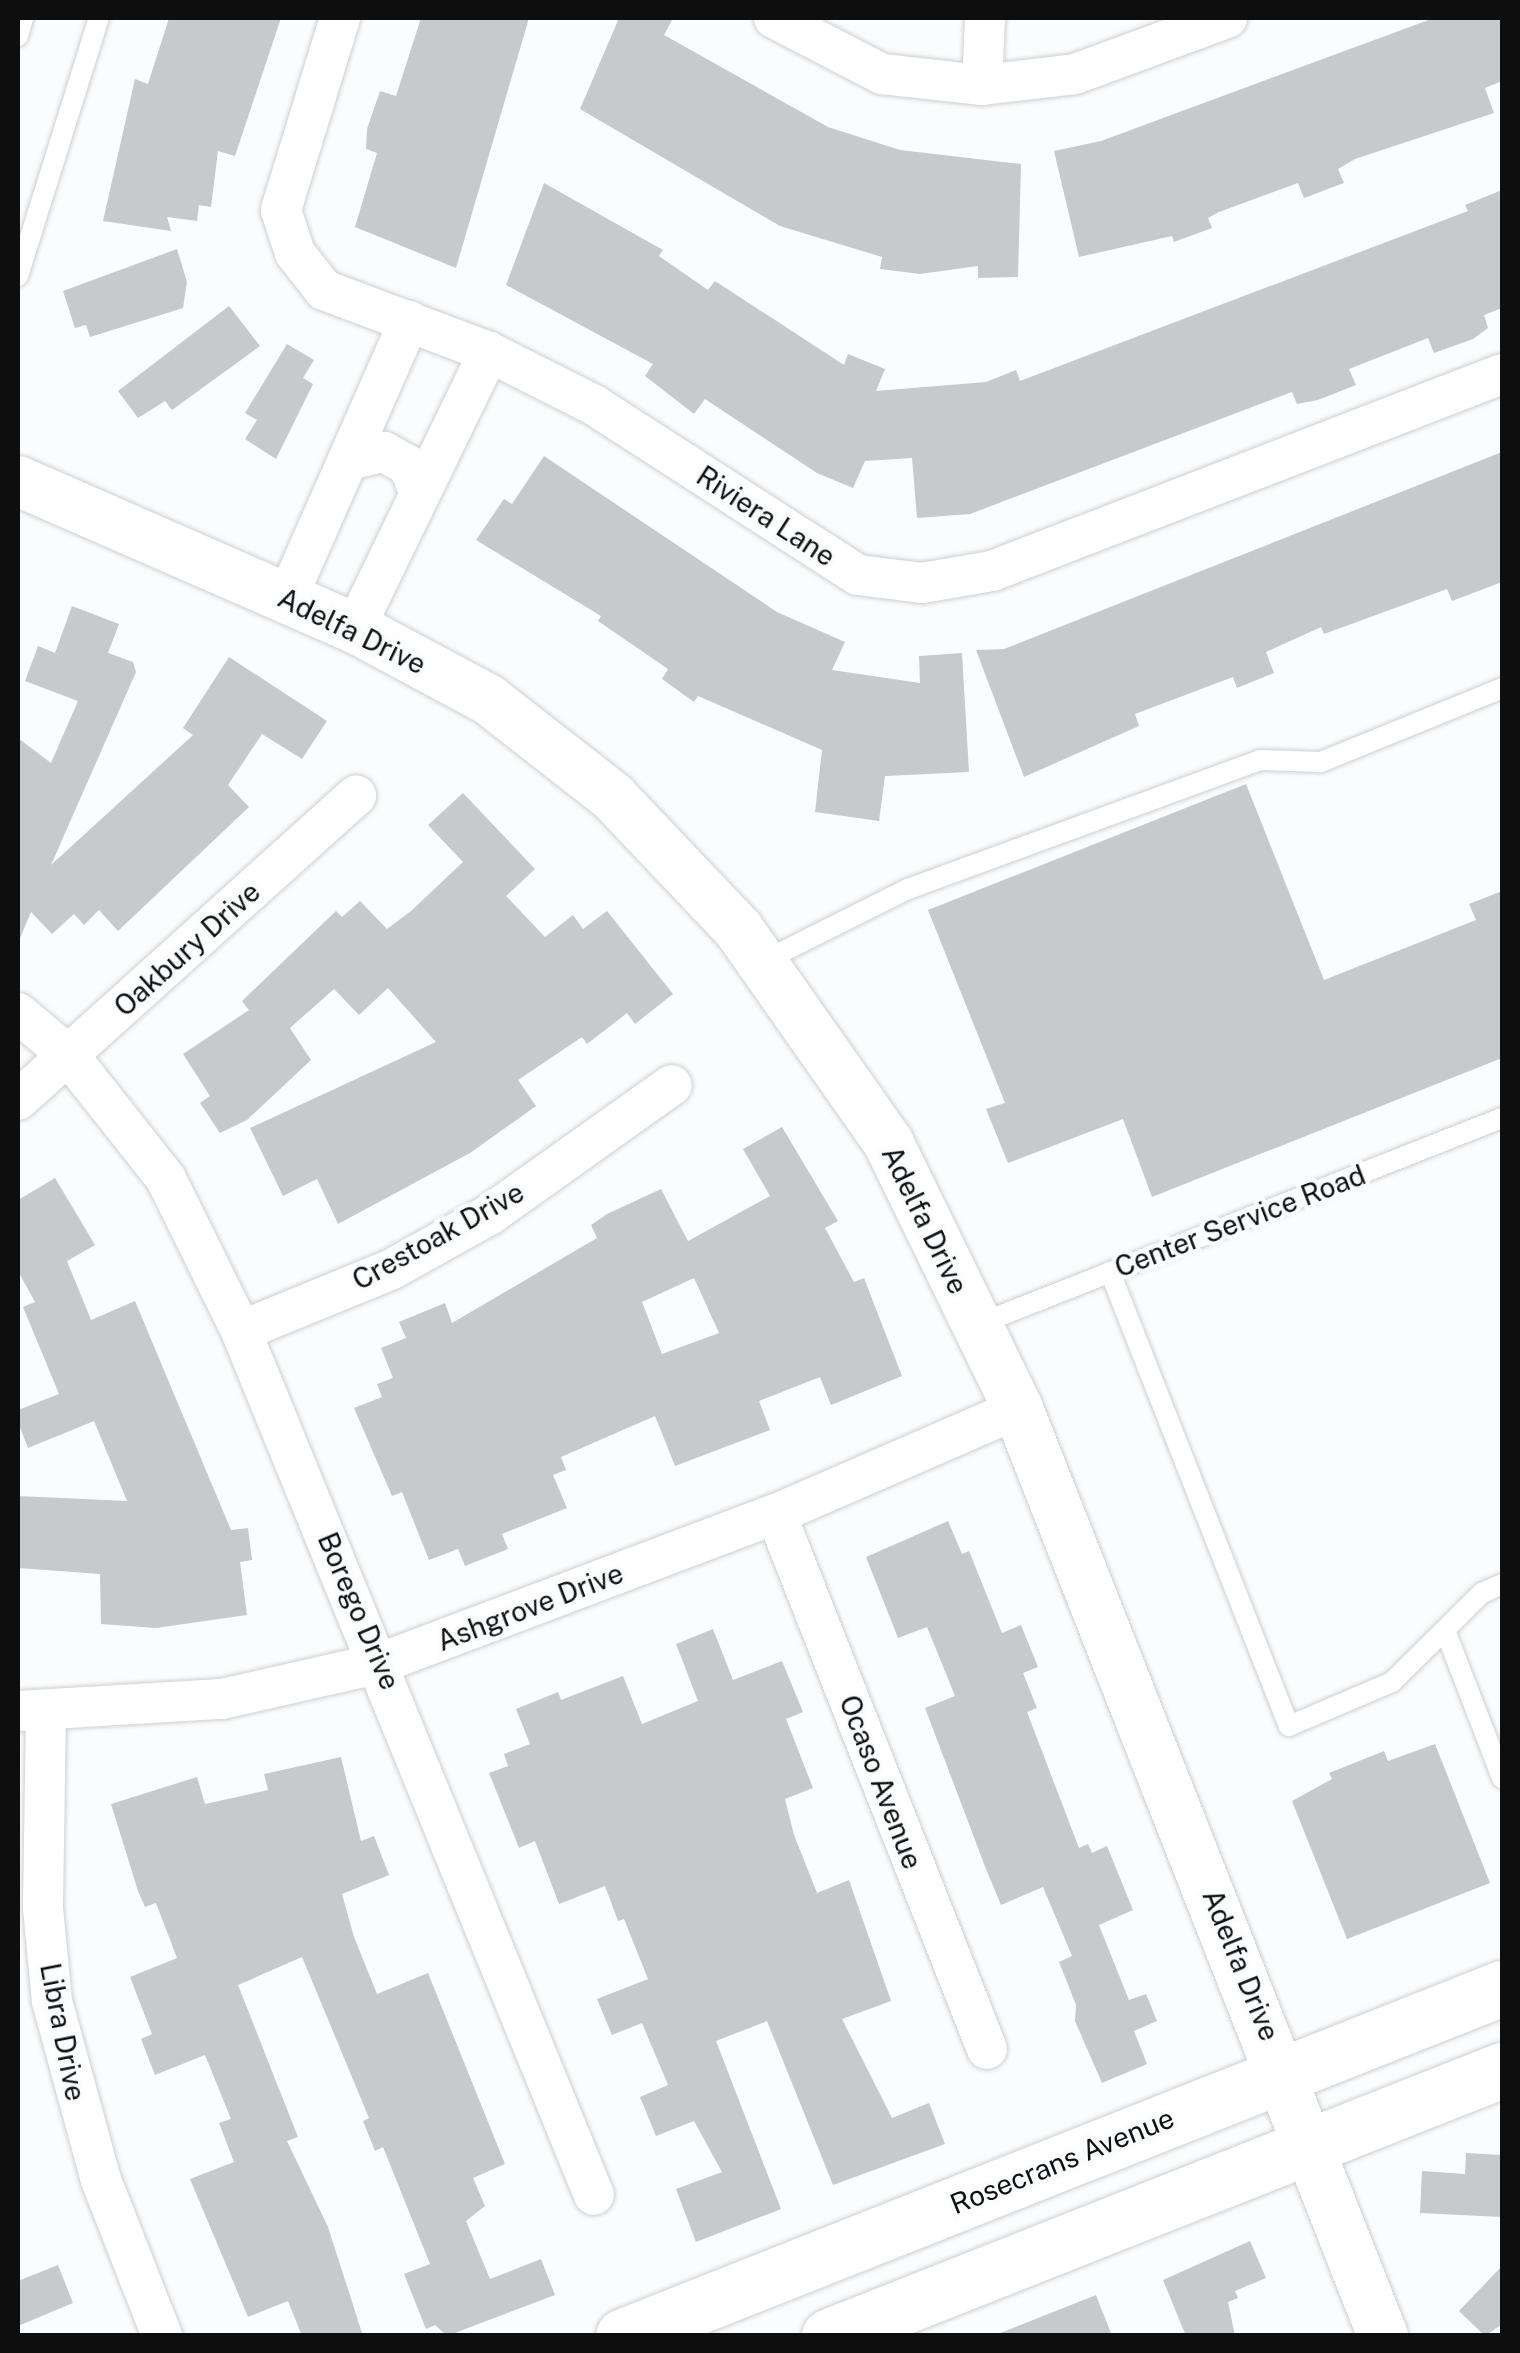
<!DOCTYPE html>
<style>
body{margin:0}
#map{position:relative;width:1520px;height:2353px;overflow:hidden;background:#fafcfe;font-family:"Public Sans",sans-serif}
div>[style]{position:absolute}
.building>*{inset:0;background:#c7c9cb}
.roads{filter:drop-shadow(0 0 2px #cecfd1) drop-shadow(0 0 2px #cecfd1)}
.service>*{height:20px;margin:-10px;padding:0 10px;transform-origin:10px;border-radius:10px;background:#fff}
.minor>*{height:40px;margin:-20px;padding:0 20px;transform-origin:20px;border-radius:20px;background:#fff}
.tertiary>*{height:50px;margin:-25px;padding:0 25px;transform-origin:25px;border-radius:25px;background:#fff}
.primary>*{height:55px;margin:-27.5px;padding:0 27.5px;transform-origin:27.5px;border-radius:27.5px;background:#fff}
span{translate:-50% -50%;white-space:nowrap;text-align:center;line-height:1.15;-webkit-text-stroke:9px #fafcfe;paint-order:stroke}
.street-label{font-size:28px;color:#0e0e0f}
.frame{position:absolute;inset:0;border:20px solid #0e0e0f;pointer-events:none}
</style>
<div id="map">
<div class="building">
<div style="clip-path:polygon(169px 18px,281px 18px,235px 156px,218px 151px,211px 207px,199px 205px,197px 221px,167px 217px,171px 231px,103px 221px,135px 79px,148px 84px)"></div>
<div style="clip-path:polygon(421px 18px,529px 18px,456px 268px,355px 227px,377px 153px,366px 149px,367px 129px,380px 91px,396px 96px)"></div>
<div style="clip-path:polygon(619px 18px,673px 18px,664px 35px,828px 127px,900px 150px,1021px 164px,1018px 277px,978px 278px,978px 266px,920px 274px,880px 269px,882px 257px,780px 226px,580px 109px)"></div>
<div style="clip-path:polygon(1434px 18px,1502px 18px,1502px 81px,1485px 88px,1494px 113px,1355px 159px,1338px 169px,1344px 183px,1304px 198px,1298px 183px,1219px 212px,1208px 218px,1212px 228px,1174px 242px,1172px 236px,1079px 257px,1054px 151px,1101px 141px)"></div>
<div style="clip-path:polygon(544px 183px,663px 250px,659px 256px,708px 290px,715px 281px,844px 365px,848px 354px,885px 369px,876px 391px,986px 382px,1016px 370px,1020px 381px,1468px 211px,1465px 205px,1502px 190px,1502px 308px,1484px 315px,1488px 328px,1473px 339px,1434px 353px,1428px 338px,1349px 369px,1356px 385px,1318px 400px,1297px 404px,1292px 392px,970px 514px,917px 518px,912px 458px,865px 461px,853px 488px,817px 473px,705px 399px,694px 414px,645px 376px,653px 364px,506px 285px)"></div>
<div style="clip-path:polygon(177px 249px,187px 282px,183px 308px,90px 337px,86px 325px,75px 328px,63px 291px)"></div>
<div style="clip-path:polygon(229px 306px,260px 346px,172px 410px,165px 401px,138px 418px,118px 391px)"></div>
<div style="clip-path:polygon(287px 344px,314px 360px,303px 378px,313px 384px,276px 459px,245px 439px,257px 420px,245px 413px)"></div>
<div style="clip-path:polygon(1502px 452px,1502px 582px,1452px 601px,1447px 589px,1324px 634px,1321px 627px,1266px 652px,1274px 673px,1237px 688px,1233px 677px,1135px 714px,1139px 726px,1024px 777px,976px 650px,1004px 649px)"></div>
<div style="clip-path:polygon(544px 456px,777px 612px,845px 642px,832px 670px,920px 683px,919px 656px,962px 653px,969px 772px,885px 776px,879px 821px,815px 812px,822px 750px,698px 696px,694px 702px,662px 679px,668px 669px,598px 621px,601px 616px,476px 540px,504px 499px,512px 504px)"></div>
<div style="clip-path:polygon(72px 606px,119px 624px,108px 653px,133px 662px,136px 672px,51px 865px,193px 735px,183px 728px,229px 657px,327px 721px,302px 759px,262px 734px,228px 785px,249px 807px,118px 931px,99px 910px,84px 925px,74px 914px,52px 934px,31px 912px,18px 943px,18px 738px,51px 763px,78px 701px,25px 681px,38px 646px,55px 653px)"></div>
<div style="clip-path:polygon(1246px 784px,1324px 980px,1476px 920px,1469px 904px,1502px 891px,1502px 1058px,1152px 1197px,1123px 1119px,1008px 1163px,986px 1109px,1005px 1103px,928px 910px)"></div>
<div style="clip-path:polygon(463px 793px,535px 869px,506px 896px,545px 937px,573px 915px,583px 929px,607px 911px,673px 994px,635px 1024px,627px 1013px,587px 1044px,582px 1037px,518px 1080px,536px 1106px,470px 1153px,338px 1224px,317px 1179px,283px 1196px,250px 1128px,436px 1042px,388px 988px,359px 1015px,334px 989px,290px 1028px,311px 1060px,247px 1120px,220px 1133px,200px 1103px,210px 1096px,183px 1054px,249px 1010px,242px 1001px,336px 911px,342px 917px,360px 901px,387px 929px,411px 911px,463px 862px,428px 825px)"></div>
<div style="clip-path:polygon(evenodd,782px 1127px,838px 1221px,825px 1228px,854px 1282px,864px 1278px,902px 1376px,831px 1405px,820px 1377px,759px 1401px,770px 1430px,675px 1466px,655px 1416px,561px 1457px,566px 1470px,553px 1475px,567px 1508px,502px 1534px,508px 1549px,465px 1566px,458px 1549px,429px 1560px,402px 1492px,392px 1496px,354px 1408px,382px 1397px,377px 1384px,393px 1378px,381px 1348px,406px 1338px,399px 1322px,445px 1303px,452px 1323px,597px 1238px,591px 1225px,607px 1214px,661px 1189px,688px 1241px,770px 1196px,743px 1149px,782px 1127px,694px 1278px,719px 1333px,662px 1354px,642px 1302px,694px 1278px)"></div>
<div style="clip-path:polygon(55px 1178px,95px 1245px,67px 1261px,91px 1320px,135px 1301px,231px 1530px,248px 1528px,252px 1560px,240px 1562px,247px 1615px,156px 1628px,101px 1624px,100px 1574px,18px 1568px,18px 1496px,127px 1501px,94px 1421px,28px 1448px,18px 1422px,18px 1410px,59px 1394px,23px 1307px,35px 1302px,18px 1271px,18px 1200px)"></div>
<div style="clip-path:polygon(948px 1521px,962px 1554px,969px 1551px,1002px 1633px,1021px 1625px,1038px 1667px,1023px 1673px,1037px 1708px,1027px 1712px,1079px 1848px,1088px 1844px,1092px 1853px,1107px 1846px,1133px 1910px,1099px 1925px,1129px 2000px,1146px 1994px,1157px 2021px,1134px 2031px,1147px 2064px,1102px 2083px,1075px 2021px,1076px 2005px,1059px 1962px,1072px 1956px,1043px 1887px,1001px 1905px,986px 1869px,925px 1708px,955px 1696px,927px 1627px,898px 1638px,866px 1557px)"></div>
<div style="clip-path:polygon(713px 1629px,733px 1680px,782px 1661px,803px 1712px,786px 1719px,813px 1788px,785px 1799px,794px 1835px,817px 1893px,849px 1880px,891px 2001px,842px 2019px,892px 2118px,929px 2103px,945px 2144px,833px 2185px,767px 2021px,716px 2041px,781px 2209px,696px 2242px,676px 2189px,722px 2172px,694px 2121px,656px 2136px,640px 2097px,668px 2085px,642px 2023px,612px 2035px,597px 1999px,648px 1979px,624px 1919px,618px 1921px,605px 1886px,559px 1904px,535px 1841px,519px 1848px,489px 1773px,508px 1766px,504px 1754px,530px 1744px,516px 1709px,558px 1692px,561px 1700px,623px 1676px,642px 1724px,698px 1701px,676px 1644px)"></div>
<div style="clip-path:polygon(1435px 1744px,1490px 1883px,1347px 1939px,1292px 1801px,1332px 1779px,1329px 1773px,1384px 1751px,1388px 1761px)"></div>
<div style="clip-path:polygon(341px 1757px,361px 1841px,374px 1836px,389px 1875px,342px 1894px,354px 1937px,377px 1994px,428px 1973px,505px 2164px,473px 2178px,485px 2206px,466px 2221px,490px 2279px,541px 2259px,555px 2295px,447px 2336px,435px 2325px,426px 2329px,404px 2274px,430px 2264px,383px 2147px,375px 2151px,363px 2121px,369px 2118px,302px 1957px,238px 1985px,298px 2137px,287px 2141px,328px 2227px,363px 2336px,302px 2336px,288px 2301px,248px 2317px,190px 2179px,234px 2162px,219px 2123px,231px 2119px,205px 2055px,155px 2075px,141px 2039px,152px 2034px,130px 1977px,177px 1958px,156px 1903px,145px 1907px,138px 1891px,111px 1804px,197px 1777px,205px 1804px,268px 1790px,264px 1774px)"></div>
<div style="clip-path:polygon(1466px 2153px,1502px 2155px,1502px 2217px,1420px 2213px,1422px 2171px,1465px 2174px)"></div>
<div style="clip-path:polygon(1250px 2241px,1266px 2278px,1235px 2291px,1238px 2298px,1228px 2302px,1235px 2336px,1186px 2336px,1163px 2280px)"></div>
<div style="clip-path:polygon(58px 2265px,73px 2303px,18px 2326px,18px 2281px)"></div>
<div style="clip-path:polygon(1502px 2266px,1502px 2324px,1485px 2336px,1459px 2311px)"></div>
<div style="clip-path:polygon(1096px 2295px,1112px 2336px,998px 2336px,998px 2334px)"></div>
</div>
<div class="roads">
<div class="service">
<div style="left:18px;top:36px;width:19px;rotate:-74deg"></div>
<div style="left:18px;top:276px;width:270px;rotate:-72.6deg"></div>
<div style="left:762px;top:962px;width:163px;rotate:-26.6deg"></div>
<div style="left:908px;top:889px;width:375px;rotate:-20.1deg"></div>
<div style="left:1260px;top:760px;width:61px;rotate:1.9deg"></div>
<div style="left:1321px;top:762px;width:196px;rotate:-22.2deg"></div>
<div style="left:1110px;top:1272px;width:488px;rotate:68.5deg"></div>
<div style="left:1289px;top:1726px;width:112px;rotate:-23.1deg"></div>
<div style="left:1392px;top:1682px;width:127px;rotate:-44.7deg"></div>
<div style="left:1482px;top:1593px;width:22px;rotate:-24deg"></div>
<div style="left:979px;top:1324px;width:562px;rotate:-21.5deg"></div>
<div style="left:1445px;top:1630px;width:159px;rotate:68.9deg"></div>
</div>
<div class="minor">
<div style="left:340px;top:18px;width:201px;rotate:107.1deg"></div>
<div style="left:281px;top:210px;width:45px;rotate:72deg"></div>
<div style="left:295px;top:253px;width:47px;rotate:51.9deg"></div>
<div style="left:324px;top:290px;width:176px;rotate:20.6deg"></div>
<div style="left:489px;top:352px;width:118px;rotate:26.8deg"></div>
<div style="left:594px;top:405px;width:314px;rotate:32.8deg"></div>
<div style="left:858px;top:575px;width:64px;rotate:7.1deg"></div>
<div style="left:922px;top:583px;width:71px;rotate:-9.7deg"></div>
<div style="left:992px;top:571px;width:547px;rotate:-21.12deg"></div>
<div style="left:774px;top:18px;width:122px;rotate:27.4deg"></div>
<div style="left:882px;top:74px;width:101px;rotate:6.3deg"></div>
<div style="left:982px;top:85px;width:94px;rotate:-6.7deg"></div>
<div style="left:1075px;top:74px;width:162px;rotate:-20.2deg"></div>
<div style="left:982px;top:85px;width:67px;rotate:-87.4deg"></div>
<div style="left:348px;top:460px;width:37px;rotate:-13deg"></div>
<div style="left:384px;top:452px;width:29px;rotate:29deg"></div>
<div style="left:409px;top:466px;width:30px;rotate:69deg"></div>
<div style="left:287px;top:598px;width:303px;rotate:-66.2deg"></div>
<div style="left:355px;top:628px;width:307px;rotate:-64.1deg"></div>
<div style="left:18px;top:1013px;width:67px;rotate:40.1deg"></div>
<div style="left:69px;top:1056px;width:157px;rotate:51.7deg"></div>
<div style="left:166px;top:1179px;width:169px;rotate:63.7deg"></div>
<div style="left:241px;top:1331px;width:933px;rotate:67.78deg"></div>
<div style="left:18px;top:1100px;width:455px;rotate:-42deg"></div>
<div style="left:241px;top:1331px;width:163px;rotate:-22.3deg"></div>
<div style="left:392px;top:1269px;width:111px;rotate:-29.1deg"></div>
<div style="left:489px;top:1215px;width:224px;rotate:-35.4deg"></div>
<div style="left:776px;top:1514px;width:575px;rotate:68.48deg"></div>
<div style="left:18px;top:1711px;width:204px;rotate:-3.4deg"></div>
<div style="left:222px;top:1699px;width:163px;rotate:-12.8deg"></div>
<div style="left:381px;top:1663px;width:422px;rotate:-20.7deg"></div>
<div style="left:776px;top:1514px;width:264px;rotate:-23.5deg"></div>
<div style="left:46px;top:1713px;width:195px;rotate:90.9deg"></div>
<div style="left:43px;top:1908px;width:93px;rotate:84.5deg"></div>
<div style="left:52px;top:2001px;width:186px;rotate:74.7deg"></div>
<div style="left:101px;top:2180px;width:168px;rotate:68.6deg"></div>
</div>
<div class="tertiary">
<div style="left:18px;top:481px;width:368px;rotate:23.6deg"></div>
<div style="left:355px;top:628px;width:152px;rotate:28.2deg"></div>
<div style="left:489px;top:700px;width:157px;rotate:38deg"></div>
<div style="left:613px;top:797px;width:183px;rotate:46.5deg"></div>
<div style="left:739px;top:930px;width:259px;rotate:54.9deg"></div>
<div style="left:888px;top:1142px;width:297px;rotate:64deg"></div>
<div style="left:1018px;top:1409px;width:996px;rotate:68.51deg"></div>
</div>
<div class="primary">
<div style="left:623px;top:2336px;width:945px;rotate:-21.6deg"></div>
<div style="left:829px;top:2336px;width:724px;rotate:-21.57deg"></div>
</div>
</div>
<div class="street-label">
<span style="left:766px;top:516px;rotate:33deg">Riviera Lane</span>
<span style="left:352px;top:631px;rotate:26deg">Adelfa Drive</span>
<span style="left:187px;top:949px;rotate:-42deg">Oakbury Drive</span>
<span style="left:925px;top:1220px;rotate:64deg">Adelfa Drive</span>
<span style="left:1240px;top:1221px;rotate:-21deg">Center Service Road</span>
<span style="left:438px;top:1236px;rotate:-29deg">Crestoak Drive</span>
<span style="left:530px;top:1607px;rotate:-21deg">Ashgrove Drive</span>
<span style="left:359px;top:1611px;rotate:67deg">Borego Drive</span>
<span style="left:881px;top:1782px;rotate:69deg">Ocaso Avenue</span>
<span style="left:1241px;top:1965px;rotate:68deg">Adelfa Drive</span>
<span style="left:63px;top:2032px;rotate:79deg">Libra Drive</span>
<span style="left:1062px;top:2161px;rotate:-22deg">Rosecrans Avenue</span>
</div>
<div class="frame"></div>
</div>
